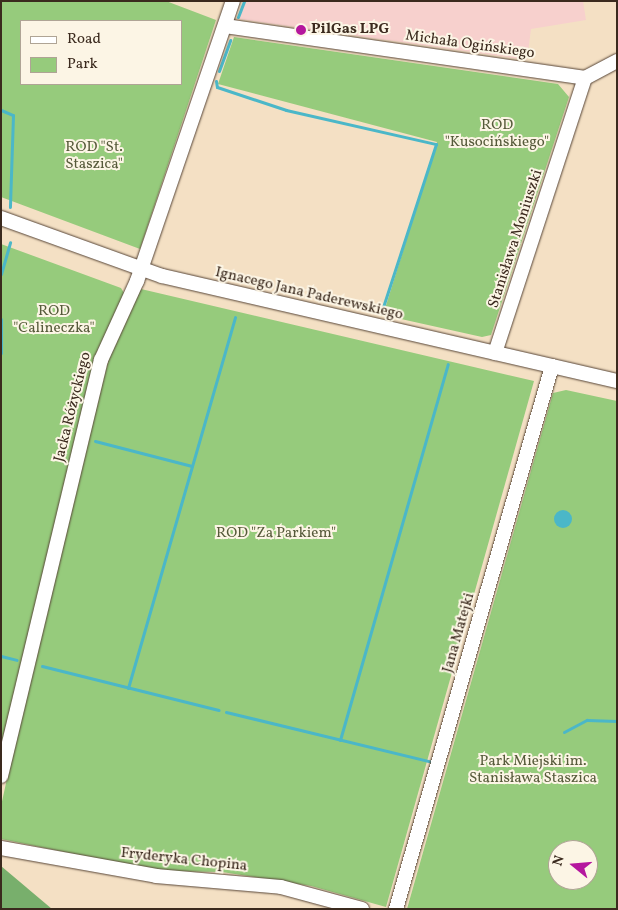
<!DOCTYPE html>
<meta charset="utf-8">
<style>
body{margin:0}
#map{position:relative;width:618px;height:910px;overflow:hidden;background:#f4e0c4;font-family:Vollkorn,serif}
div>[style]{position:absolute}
.built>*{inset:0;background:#f7d0cd}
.green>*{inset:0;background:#96cb7c}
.forest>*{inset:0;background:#78af6c}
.water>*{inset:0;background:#4bb7c8}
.round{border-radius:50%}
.stream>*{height:3px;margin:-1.5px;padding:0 1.5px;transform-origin:1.5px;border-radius:1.5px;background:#4bb7c8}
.roads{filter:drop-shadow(0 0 1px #574537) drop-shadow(0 0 1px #574537)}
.minor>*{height:14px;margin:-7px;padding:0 7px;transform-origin:7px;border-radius:7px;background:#fff}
.dots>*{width:14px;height:14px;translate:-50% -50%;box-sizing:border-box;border:2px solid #fcf5e5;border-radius:50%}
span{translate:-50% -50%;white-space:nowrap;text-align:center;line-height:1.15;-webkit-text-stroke:4px #fcf5e5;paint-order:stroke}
.poi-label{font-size:15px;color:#3b2a1e;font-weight:700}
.left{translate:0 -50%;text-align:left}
.street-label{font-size:15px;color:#3b2a1e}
.park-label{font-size:15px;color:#565a3a}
.frame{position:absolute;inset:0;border:2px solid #3b2a1e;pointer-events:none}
.legend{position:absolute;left:20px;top:20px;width:162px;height:65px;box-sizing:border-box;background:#fcf5e5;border:1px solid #afa495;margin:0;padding:6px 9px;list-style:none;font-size:15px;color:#3b2a1e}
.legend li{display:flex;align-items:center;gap:10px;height:25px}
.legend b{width:25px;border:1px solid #afa495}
.north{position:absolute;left:548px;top:840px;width:50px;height:50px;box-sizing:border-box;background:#fcf5e5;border:1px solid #afa495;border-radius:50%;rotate:287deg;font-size:14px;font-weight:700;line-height:20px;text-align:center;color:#3b2a1e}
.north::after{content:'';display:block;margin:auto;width:18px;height:22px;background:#b5179e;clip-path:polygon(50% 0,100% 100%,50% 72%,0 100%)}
</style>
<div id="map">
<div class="built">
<div style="clip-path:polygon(245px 1px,583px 1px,586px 20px,531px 29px,527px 60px,239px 19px)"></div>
</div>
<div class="green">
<div style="clip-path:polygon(evenodd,1px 1px,166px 1px,216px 20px,140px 249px,1px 197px,1px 1px,181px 21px,181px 84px,21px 84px,21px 21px,181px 21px)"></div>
<div style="clip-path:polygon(234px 37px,558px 84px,569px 97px,491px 335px,482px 337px,383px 315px,437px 142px,218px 84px)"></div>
<div style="clip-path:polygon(1px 244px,121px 288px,124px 293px,94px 364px,1px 747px)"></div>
<div style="clip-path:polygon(141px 289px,534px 381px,386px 907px,311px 886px,222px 872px,157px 871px,1px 839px,1px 806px,33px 660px,112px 346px)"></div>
<div style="clip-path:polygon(evenodd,566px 390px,617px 401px,617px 909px,407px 909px,553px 393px,566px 390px,558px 850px,588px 850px,588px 880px,558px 880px,558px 850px)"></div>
</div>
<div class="forest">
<div style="clip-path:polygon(1px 866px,52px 909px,1px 909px)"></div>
</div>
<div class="water">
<div class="round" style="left:554px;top:510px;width:18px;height:18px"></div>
</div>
<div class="stream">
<div style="left:238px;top:17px;width:17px;rotate:-69deg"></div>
<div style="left:219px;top:71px;width:33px;rotate:-70deg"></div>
<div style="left:216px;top:81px;width:6px;rotate:81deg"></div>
<div style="left:217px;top:87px;width:73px;rotate:18.4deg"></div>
<div style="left:286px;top:110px;width:154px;rotate:12.8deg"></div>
<div style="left:436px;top:144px;width:178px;rotate:108deg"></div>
<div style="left:1px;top:110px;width:13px;rotate:23deg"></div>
<div style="left:13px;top:115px;width:92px;rotate:91.9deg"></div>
<div style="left:1px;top:274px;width:33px;rotate:-74deg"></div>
<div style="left:1px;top:319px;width:34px;rotate:90deg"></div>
<div style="left:95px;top:441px;width:100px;rotate:14.5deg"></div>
<div style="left:1px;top:656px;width:16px;rotate:14deg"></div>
<div style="left:42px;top:666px;width:182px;rotate:14deg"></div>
<div style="left:128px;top:688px;width:386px;rotate:-73.9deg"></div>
<div style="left:226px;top:712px;width:213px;rotate:13.6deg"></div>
<div style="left:564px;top:732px;width:26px;rotate:-28deg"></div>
<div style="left:587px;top:720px;width:30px;rotate:2deg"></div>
<div style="left:340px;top:740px;width:391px;rotate:-74deg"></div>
</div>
<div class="roads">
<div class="minor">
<div style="left:225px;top:26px;width:364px;rotate:8.2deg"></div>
<div style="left:585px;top:78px;width:36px;rotate:-28deg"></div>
<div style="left:1px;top:218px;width:171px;rotate:19.8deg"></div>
<div style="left:162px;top:276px;width:467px;rotate:13deg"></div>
<div style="left:495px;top:353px;width:289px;rotate:-71.9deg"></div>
<div style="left:1px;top:776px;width:428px;rotate:-76.5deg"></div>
<div style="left:101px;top:360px;width:87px;rotate:-65.5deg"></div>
<div style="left:137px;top:281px;width:296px;rotate:-71.1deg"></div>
<div style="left:1px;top:848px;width:158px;rotate:10.2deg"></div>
<div style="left:156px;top:876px;width:125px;rotate:5deg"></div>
<div style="left:281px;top:887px;width:84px;rotate:15.2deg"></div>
<div style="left:396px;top:909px;width:565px;rotate:-73.97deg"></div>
</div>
</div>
<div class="dots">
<div style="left:301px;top:30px;background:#b5179e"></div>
</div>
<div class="poi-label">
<span class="left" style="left:311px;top:30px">PilGas LPG</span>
</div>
<div class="street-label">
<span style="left:470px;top:45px;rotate:8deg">Michała Ogińskiego</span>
<span style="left:516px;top:239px;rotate:-72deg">Stanisława Moniuszki</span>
<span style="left:309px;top:294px;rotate:13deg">Ignacego Jana Paderewskiego</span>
<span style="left:73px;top:407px;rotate:-76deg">Jacka Różyckiego</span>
<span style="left:459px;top:633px;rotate:-74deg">Jana Matejki</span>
<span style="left:184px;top:860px;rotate:6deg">Fryderyka Chopina</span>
</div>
<div class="park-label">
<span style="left:497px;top:134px">ROD<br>"Kusocińskiego"</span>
<span style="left:94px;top:156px">ROD "St.<br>Staszica"</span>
<span style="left:54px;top:320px">ROD<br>"Calineczka"</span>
<span style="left:276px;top:534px">ROD "Za Parkiem"</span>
<span style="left:533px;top:770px">Park Miejski im.<br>Stanisława Staszica</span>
</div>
<div class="frame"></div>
<ul class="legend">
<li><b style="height:6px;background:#fff"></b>Road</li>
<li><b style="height:14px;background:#96cb7c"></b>Park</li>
</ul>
<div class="north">N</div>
</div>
